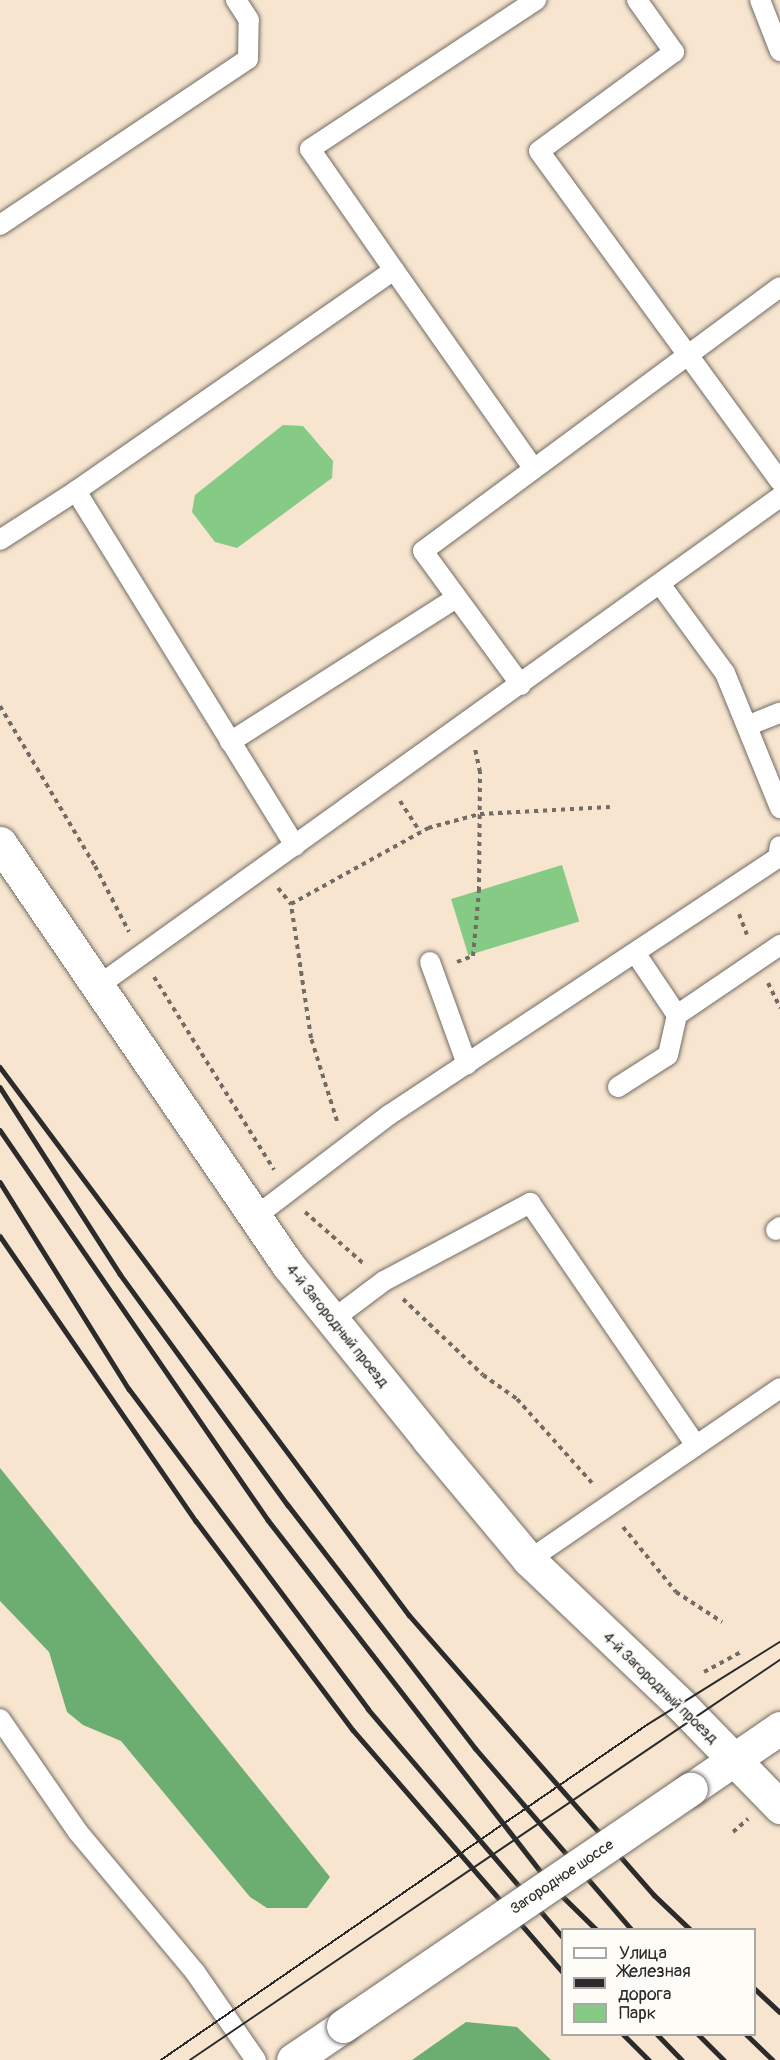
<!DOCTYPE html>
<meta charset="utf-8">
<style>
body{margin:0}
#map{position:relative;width:780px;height:2060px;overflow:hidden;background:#f7e5cf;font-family:Pangolin,sans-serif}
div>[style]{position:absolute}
.green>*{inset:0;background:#85ca85;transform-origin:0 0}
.forest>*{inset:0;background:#6cae72}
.path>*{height:4px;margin-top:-2px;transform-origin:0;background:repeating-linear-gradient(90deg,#726c64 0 4.5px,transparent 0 9px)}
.roads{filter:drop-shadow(0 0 2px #726c64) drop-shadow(0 0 2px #726c64)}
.lane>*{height:20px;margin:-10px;padding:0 10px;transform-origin:10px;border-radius:10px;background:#fff}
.secondary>*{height:33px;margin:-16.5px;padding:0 16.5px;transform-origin:16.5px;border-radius:16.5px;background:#fff}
.tram>*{height:1.5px;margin:-0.75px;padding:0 0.75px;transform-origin:0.75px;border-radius:0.75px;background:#2b2b2b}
.rail>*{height:4.5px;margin:-2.25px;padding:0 2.25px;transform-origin:2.25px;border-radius:2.25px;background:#2b2b2b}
.bridges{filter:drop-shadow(0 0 2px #726c64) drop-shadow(0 0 2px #726c64)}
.secondary-bridge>*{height:33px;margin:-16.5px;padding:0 16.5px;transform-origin:16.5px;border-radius:16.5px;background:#fff}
span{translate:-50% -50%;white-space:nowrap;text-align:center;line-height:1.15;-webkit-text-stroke:4.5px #fdfcf7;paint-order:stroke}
.street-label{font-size:15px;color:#2b2b2b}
.legend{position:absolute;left:561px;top:1928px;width:195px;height:108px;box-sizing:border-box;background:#fdfcf7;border:2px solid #a9a8a5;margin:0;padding:8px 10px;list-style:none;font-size:18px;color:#2b2b2b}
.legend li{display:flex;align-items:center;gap:12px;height:30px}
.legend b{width:30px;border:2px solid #a9a8a5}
</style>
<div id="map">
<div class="green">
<div style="clip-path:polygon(283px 425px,303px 426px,333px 461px,332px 478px,237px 548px,215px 542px,192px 512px,195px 495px)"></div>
<div style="left:562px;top:865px;width:59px;height:116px;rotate:73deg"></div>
</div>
<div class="forest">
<div style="clip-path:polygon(0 1468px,330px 1877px,307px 1908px,267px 1908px,250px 1897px,121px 1741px,83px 1725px,67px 1712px,49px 1652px,0 1601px)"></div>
<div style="clip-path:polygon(466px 2022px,517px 2027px,551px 2060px,412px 2060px)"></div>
</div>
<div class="path">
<div style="left:0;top:706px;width:186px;rotate:59.3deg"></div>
<div style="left:95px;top:866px;width:74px;rotate:62.7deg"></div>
<div style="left:400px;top:801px;width:37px;rotate:57deg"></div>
<div style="left:278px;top:888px;width:21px;rotate:51deg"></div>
<div style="left:739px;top:914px;width:22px;rotate:69deg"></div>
<div style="left:457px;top:962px;width:17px;rotate:-21deg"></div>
<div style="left:473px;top:956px;width:65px;rotate:-84.7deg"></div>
<div style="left:479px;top:891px;width:119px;rotate:-89.5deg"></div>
<div style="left:480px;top:772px;width:25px;rotate:-102deg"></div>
<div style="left:154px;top:977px;width:227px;rotate:58.1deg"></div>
<div style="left:768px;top:983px;width:28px;rotate:64deg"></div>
<div style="left:337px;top:1121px;width:87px;rotate:-107.4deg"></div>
<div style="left:311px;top:1038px;width:135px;rotate:-98.5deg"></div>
<div style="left:291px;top:904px;width:157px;rotate:-29deg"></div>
<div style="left:428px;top:828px;width:54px;rotate:-15.1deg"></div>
<div style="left:480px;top:814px;width:130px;rotate:-3.1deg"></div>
<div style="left:305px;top:1212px;width:79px;rotate:41.4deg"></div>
<div style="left:403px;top:1299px;width:110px;rotate:43.5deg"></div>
<div style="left:483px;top:1375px;width:42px;rotate:35.2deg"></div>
<div style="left:517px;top:1399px;width:114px;rotate:48.2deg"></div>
<div style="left:623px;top:1527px;width:84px;rotate:50.8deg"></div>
<div style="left:676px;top:1592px;width:55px;rotate:33.1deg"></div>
<div style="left:704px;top:1672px;width:42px;rotate:-28.4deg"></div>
<div style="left:733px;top:1832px;width:20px;rotate:-41deg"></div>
</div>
<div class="roads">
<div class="lane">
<div style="left:637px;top:0;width:64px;rotate:54.6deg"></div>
<div style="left:674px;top:52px;width:167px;rotate:143.7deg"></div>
<div style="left:539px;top:151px;width:253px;rotate:53.9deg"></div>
<div style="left:688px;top:355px;width:114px;rotate:-36.5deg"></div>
<div style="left:760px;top:0;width:55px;rotate:68.6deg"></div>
<div style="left:0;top:225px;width:298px;rotate:-33.8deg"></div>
<div style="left:248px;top:59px;width:39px;rotate:-89deg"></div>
<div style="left:249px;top:20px;width:24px;rotate:-123deg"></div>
<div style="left:394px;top:270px;width:243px;rotate:54.9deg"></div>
<div style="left:76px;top:491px;width:387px;rotate:-34.8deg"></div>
<div style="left:394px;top:270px;width:147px;rotate:-124.8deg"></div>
<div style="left:310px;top:149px;width:271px;rotate:-33.4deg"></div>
<div style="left:0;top:540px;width:90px;rotate:-32.8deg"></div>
<div style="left:76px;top:491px;width:417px;rotate:58.3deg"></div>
<div style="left:660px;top:584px;width:110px;rotate:53.9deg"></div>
<div style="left:725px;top:673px;width:146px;rotate:67.8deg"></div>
<div style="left:521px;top:685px;width:166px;rotate:-126.2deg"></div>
<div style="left:423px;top:551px;width:330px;rotate:-36.5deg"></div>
<div style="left:688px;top:355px;width:156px;rotate:53.9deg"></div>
<div style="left:747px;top:726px;width:35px;rotate:-22deg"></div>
<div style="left:230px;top:742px;width:268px;rotate:-32.5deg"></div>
<div style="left:636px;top:954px;width:73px;rotate:56.1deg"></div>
<div style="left:430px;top:962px;width:109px;rotate:70.1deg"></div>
<div style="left:98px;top:986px;width:839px;rotate:-35.64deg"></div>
<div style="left:618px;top:1087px;width:59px;rotate:-32.6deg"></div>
<div style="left:668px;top:1055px;width:41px;rotate:-77.3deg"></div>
<div style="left:677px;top:1015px;width:125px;rotate:-34.2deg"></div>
<div style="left:255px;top:1217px;width:168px;rotate:-37.3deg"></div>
<div style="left:389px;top:1115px;width:466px;rotate:-33.5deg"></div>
<div style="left:778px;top:858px;width:12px;rotate:-81deg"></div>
<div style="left:776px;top:1230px;width:5px;rotate:-37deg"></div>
<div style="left:332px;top:1320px;width:65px;rotate:-36.9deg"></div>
<div style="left:384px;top:1281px;width:166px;rotate:-28.1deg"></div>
<div style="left:530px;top:1203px;width:293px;rotate:55.6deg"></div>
<div style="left:529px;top:1560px;width:304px;rotate:-34.4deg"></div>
<div style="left:0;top:1719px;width:137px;rotate:55.4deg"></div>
<div style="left:78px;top:1832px;width:182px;rotate:50.1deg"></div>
<div style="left:195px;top:1972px;width:107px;rotate:55.3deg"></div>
</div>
<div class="secondary">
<div style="left:0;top:843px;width:511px;rotate:55.69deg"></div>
<div style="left:288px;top:1265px;width:225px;rotate:51.1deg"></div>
<div style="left:429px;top:1440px;width:156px;rotate:50.2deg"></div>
<div style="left:529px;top:1560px;width:209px;rotate:43.6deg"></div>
<div style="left:680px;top:1704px;width:144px;rotate:45.8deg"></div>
<div style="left:691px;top:1789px;width:108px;rotate:-34.4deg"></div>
<div style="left:293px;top:2060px;width:60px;rotate:-34.2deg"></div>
</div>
</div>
<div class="tram">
<div style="left:161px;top:2060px;width:590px;rotate:-34.58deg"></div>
<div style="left:647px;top:1725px;width:157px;rotate:-32deg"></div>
<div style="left:190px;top:2060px;width:713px;rotate:-34.14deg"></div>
</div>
<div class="rail">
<div style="left:0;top:1067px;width:684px;rotate:53.26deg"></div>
<div style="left:409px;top:1615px;width:372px;rotate:48.8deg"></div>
<div style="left:654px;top:1895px;width:51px;rotate:43.4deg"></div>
<div style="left:0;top:1087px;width:222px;rotate:57.3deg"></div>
<div style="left:120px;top:1274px;width:286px;rotate:54deg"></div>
<div style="left:288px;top:1505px;width:307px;rotate:52.4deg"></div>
<div style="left:475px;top:1748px;width:240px;rotate:49.2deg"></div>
<div style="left:0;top:1130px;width:473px;rotate:55.5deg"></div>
<div style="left:268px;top:1520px;width:462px;rotate:52.2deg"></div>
<div style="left:551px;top:1885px;width:64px;rotate:44.4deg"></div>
<div style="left:0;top:1182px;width:244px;rotate:58.1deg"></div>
<div style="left:129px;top:1389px;width:399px;rotate:53.2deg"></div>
<div style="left:368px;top:1709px;width:299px;rotate:49.5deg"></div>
<div style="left:0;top:1236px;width:346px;rotate:55.5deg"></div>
<div style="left:196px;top:1521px;width:261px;rotate:53.1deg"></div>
<div style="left:353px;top:1730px;width:319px;rotate:49.1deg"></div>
<div style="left:754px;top:1988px;width:35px;rotate:43deg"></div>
<div style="left:623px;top:2034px;width:37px;rotate:45deg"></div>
<div style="left:657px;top:2034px;width:36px;rotate:46deg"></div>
<div style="left:698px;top:2034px;width:37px;rotate:45deg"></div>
<div style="left:746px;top:2034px;width:37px;rotate:44deg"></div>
</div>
<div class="bridges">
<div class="secondary-bridge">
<div style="left:343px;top:2026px;width:421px;rotate:-34.3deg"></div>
</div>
</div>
<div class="street-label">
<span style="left:337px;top:1326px;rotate:51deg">4-й Загородный проезд</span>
<span style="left:660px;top:1688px;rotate:44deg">4-й Загородный проезд</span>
<span style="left:562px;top:1877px;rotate:-34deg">Загородное шоссе</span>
</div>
<ul class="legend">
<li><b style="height:8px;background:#fff"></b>Улица</li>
<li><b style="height:8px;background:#2b2b2b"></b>Железная дорога</li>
<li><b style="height:16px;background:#85ca85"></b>Парк</li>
</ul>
</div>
